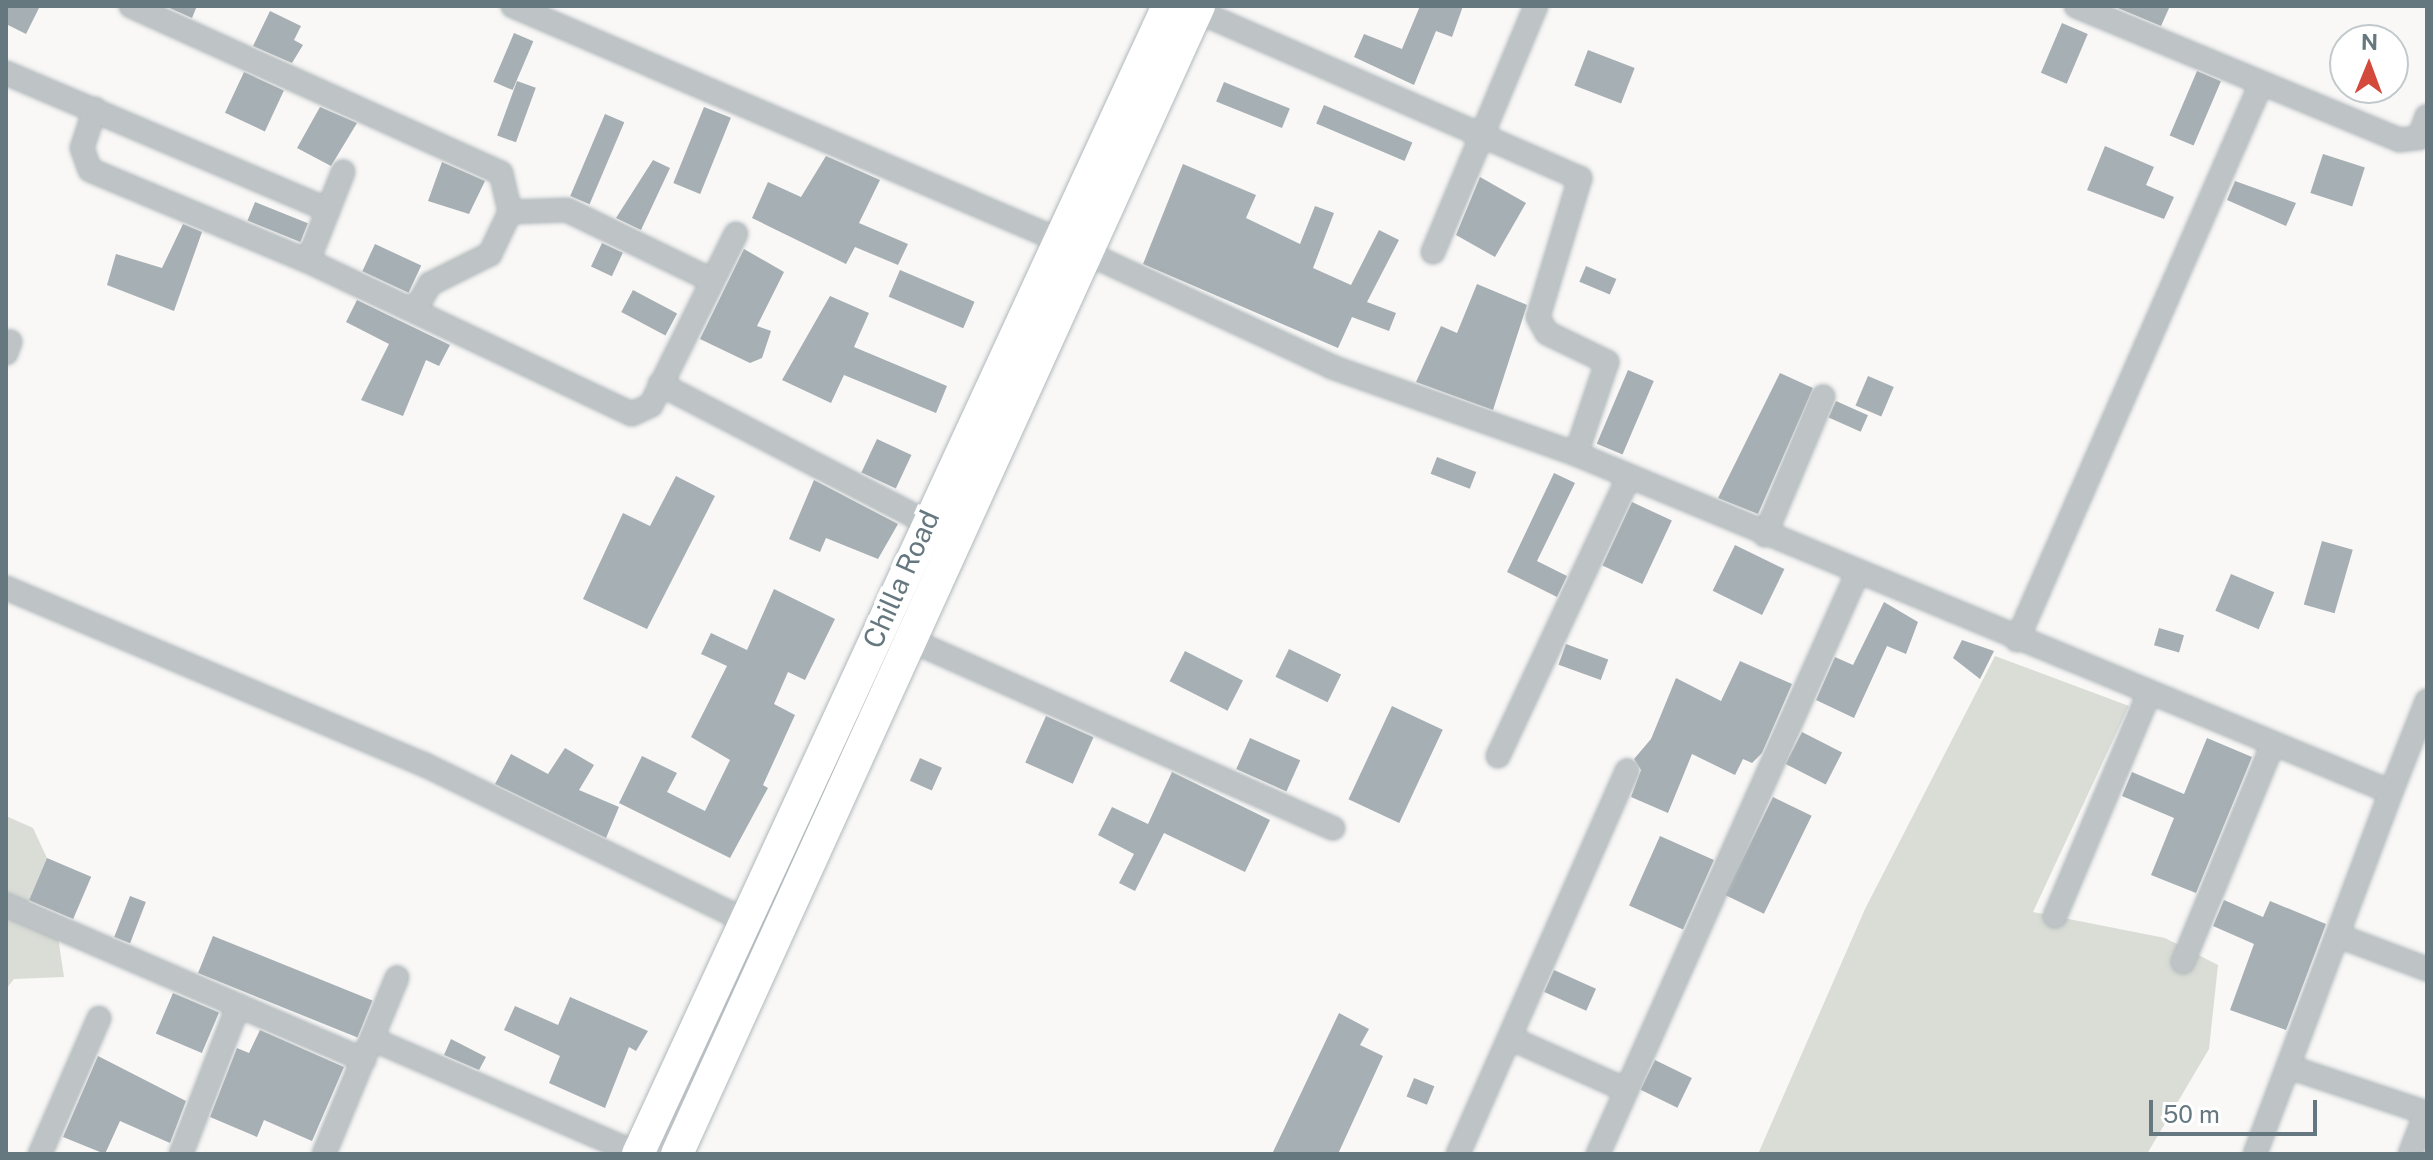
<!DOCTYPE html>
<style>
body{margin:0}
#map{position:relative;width:2433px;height:1160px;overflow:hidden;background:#f9f8f7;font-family:"Public Sans",sans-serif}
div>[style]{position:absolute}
.green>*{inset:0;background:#d9ddd6}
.building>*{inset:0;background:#a6afb3;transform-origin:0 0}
.roads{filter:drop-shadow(0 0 2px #b1b8bb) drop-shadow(0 0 2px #b1b8bb)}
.street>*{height:22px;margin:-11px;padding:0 11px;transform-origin:11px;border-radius:11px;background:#bec4c6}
.secondary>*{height:32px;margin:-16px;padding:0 16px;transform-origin:16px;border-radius:16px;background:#fff}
span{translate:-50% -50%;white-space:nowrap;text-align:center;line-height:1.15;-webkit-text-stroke:8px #fff;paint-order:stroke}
.street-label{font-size:28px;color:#66787f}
.frame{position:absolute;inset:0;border:8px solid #66787f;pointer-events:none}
.north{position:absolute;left:2329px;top:24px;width:80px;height:80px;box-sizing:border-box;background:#fff;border:2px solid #c2c9cc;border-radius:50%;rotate:1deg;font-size:22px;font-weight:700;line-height:32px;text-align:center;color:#66787f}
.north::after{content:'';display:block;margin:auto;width:28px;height:36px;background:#d34a3c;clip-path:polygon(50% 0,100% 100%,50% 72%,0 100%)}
.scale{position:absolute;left:2149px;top:1100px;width:168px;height:36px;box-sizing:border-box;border:4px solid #66787f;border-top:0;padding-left:10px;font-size:24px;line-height:28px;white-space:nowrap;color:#66787f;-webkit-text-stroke:6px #fff;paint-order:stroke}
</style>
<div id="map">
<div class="green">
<div style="clip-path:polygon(1995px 656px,2129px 706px,2033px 912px,2165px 938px,2218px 965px,2209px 1049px,2147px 1154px,1758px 1154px,1865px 909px)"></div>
<div style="clip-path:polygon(6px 816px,33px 828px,47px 858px,27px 905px,55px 917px,64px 977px,14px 979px,6px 989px)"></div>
</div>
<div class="building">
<div style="clip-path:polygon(6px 6px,40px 6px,26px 34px,6px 24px)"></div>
<div style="clip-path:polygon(165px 6px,197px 6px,192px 18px)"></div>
<div style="clip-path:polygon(1420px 6px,1463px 6px,1452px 37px,1436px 31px,1414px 85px,1354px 57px,1364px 34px,1402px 49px)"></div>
<div style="clip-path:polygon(2113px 6px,2170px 6px,2161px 26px)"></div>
<div style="clip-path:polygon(270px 11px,301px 26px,294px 40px,303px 45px,292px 63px,253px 46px)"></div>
<div style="left:2062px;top:23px;width:28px;height:54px;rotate:23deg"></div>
<div style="left:514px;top:33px;width:21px;height:53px;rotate:23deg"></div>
<div style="left:1588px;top:50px;width:50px;height:38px;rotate:21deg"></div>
<div style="left:2197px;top:71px;width:26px;height:70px;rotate:23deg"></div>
<div style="left:244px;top:72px;width:44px;height:45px;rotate:25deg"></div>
<div style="left:517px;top:81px;width:20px;height:58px;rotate:20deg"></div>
<div style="left:1224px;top:82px;width:71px;height:21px;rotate:22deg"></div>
<div style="left:1324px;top:105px;width:96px;height:20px;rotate:23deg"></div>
<div style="clip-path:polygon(320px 107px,357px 123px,331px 166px,297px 148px)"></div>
<div style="left:704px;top:107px;width:29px;height:82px;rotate:22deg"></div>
<div style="left:605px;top:114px;width:21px;height:89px;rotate:23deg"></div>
<div style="clip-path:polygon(2105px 146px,2154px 167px,2146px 185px,2174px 197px,2164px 219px,2087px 190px)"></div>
<div style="left:2323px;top:154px;width:44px;height:41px;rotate:18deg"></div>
<div style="clip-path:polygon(826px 156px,880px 180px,859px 223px,908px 244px,898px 265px,855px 247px,846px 264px,752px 218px,768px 182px,801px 197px)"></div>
<div style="clip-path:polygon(653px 160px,670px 168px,641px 230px,616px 218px)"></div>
<div style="clip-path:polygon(442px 162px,485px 181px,469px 214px,428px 201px)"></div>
<div style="clip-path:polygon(1183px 164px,1256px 195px,1246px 218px,1300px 244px,1315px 206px,1334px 213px,1313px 268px,1351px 285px,1379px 230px,1399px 240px,1367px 302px,1396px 313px,1389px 331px,1352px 317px,1338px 348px,1143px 264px)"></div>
<div style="clip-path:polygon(1480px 177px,1526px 203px,1495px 257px,1456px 235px)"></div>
<div style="clip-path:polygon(2235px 181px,2296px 203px,2286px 226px,2227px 200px)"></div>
<div style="left:255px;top:202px;width:57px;height:20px;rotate:22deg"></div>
<div style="clip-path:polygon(183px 224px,202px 232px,174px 311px,107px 285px,116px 254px,162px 268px)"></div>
<div style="left:602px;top:243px;width:23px;height:26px;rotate:25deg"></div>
<div style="left:375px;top:244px;width:51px;height:30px;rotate:25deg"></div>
<div style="clip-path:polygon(744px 249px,784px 272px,757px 326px,771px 331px,762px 358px,750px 363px,700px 339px)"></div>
<div style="left:1586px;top:266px;width:33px;height:17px;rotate:23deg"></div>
<div style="left:900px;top:270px;width:81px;height:29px;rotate:23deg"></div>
<div style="clip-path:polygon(1477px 284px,1527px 305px,1493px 410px,1416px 382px,1441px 326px,1457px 333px)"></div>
<div style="left:633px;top:290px;width:50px;height:25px;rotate:28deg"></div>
<div style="clip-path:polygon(830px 296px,869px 313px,854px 347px,947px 386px,936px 413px,844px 375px,831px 403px,782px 380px)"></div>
<div style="clip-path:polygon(357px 300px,450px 345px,439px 366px,426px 360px,403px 416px,361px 400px,389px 344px,346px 322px)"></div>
<div style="left:1628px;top:370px;width:28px;height:80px;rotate:23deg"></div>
<div style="clip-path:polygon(1780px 373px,1813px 388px,1758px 514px,1718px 498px)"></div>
<div style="left:1868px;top:376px;width:28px;height:32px;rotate:23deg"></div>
<div style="left:1836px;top:401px;width:35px;height:18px;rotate:24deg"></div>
<div style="left:877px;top:439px;width:38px;height:37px;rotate:25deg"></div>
<div style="left:1437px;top:457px;width:42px;height:18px;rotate:21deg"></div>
<div style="clip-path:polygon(1554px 473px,1575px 483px,1537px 561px,1567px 576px,1557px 597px,1507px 572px)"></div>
<div style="clip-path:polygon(676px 476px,715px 496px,647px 629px,583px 599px,623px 513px,650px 526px)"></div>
<div style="clip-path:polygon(814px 480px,898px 524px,878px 559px,826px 538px,820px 552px,789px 539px)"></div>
<div style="left:1632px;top:502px;width:44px;height:70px;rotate:25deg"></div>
<div style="left:2322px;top:541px;width:32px;height:66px;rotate:16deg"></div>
<div style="left:1735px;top:545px;width:55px;height:51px;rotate:26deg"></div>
<div style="left:2231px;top:574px;width:47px;height:40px;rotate:23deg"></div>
<div style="clip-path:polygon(774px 589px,835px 619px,805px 680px,788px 672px,774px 704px,795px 715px,763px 785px,768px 788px,730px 858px,619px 803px,642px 756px,677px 773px,667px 792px,705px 811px,730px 760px,691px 737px,727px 666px,701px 654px,711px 633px,747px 650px)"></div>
<div style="clip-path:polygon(1884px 602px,1918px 622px,1906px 654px,1887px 646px,1854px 718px,1816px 700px,1835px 657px,1853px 665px)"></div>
<div style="left:2159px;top:628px;width:26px;height:18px;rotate:16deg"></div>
<div style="clip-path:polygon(1962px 640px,1994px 651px,1980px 679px,1953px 658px)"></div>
<div style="left:1566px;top:644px;width:45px;height:22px;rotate:20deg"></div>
<div style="left:1289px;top:649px;width:58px;height:31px;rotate:26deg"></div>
<div style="left:1185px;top:651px;width:65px;height:34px;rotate:27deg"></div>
<div style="clip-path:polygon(1740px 661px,1792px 684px,1762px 753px,1752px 763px,1743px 759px,1735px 775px,1692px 754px,1668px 813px,1631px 797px,1641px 770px,1634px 759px,1651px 739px,1676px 678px,1721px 701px)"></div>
<div style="left:1392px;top:706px;width:56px;height:103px;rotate:25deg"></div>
<div style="left:1046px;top:716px;width:52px;height:51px;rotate:24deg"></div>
<div style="left:1802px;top:732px;width:45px;height:36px;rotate:27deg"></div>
<div style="left:1250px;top:738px;width:55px;height:34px;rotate:24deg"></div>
<div style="clip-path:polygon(2207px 738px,2252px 757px,2196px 893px,2151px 875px,2174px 818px,2122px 796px,2132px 772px,2184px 794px)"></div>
<div style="clip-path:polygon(565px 748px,594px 765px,579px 790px,619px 807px,606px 838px,495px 784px,511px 754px,548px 774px)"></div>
<div style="left:920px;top:758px;width:24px;height:25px;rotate:24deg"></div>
<div style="clip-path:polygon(1172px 772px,1270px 820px,1245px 872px,1164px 833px,1135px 891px,1119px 883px,1134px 854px,1098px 835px,1112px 807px,1148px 824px)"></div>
<div style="left:1773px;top:797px;width:43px;height:109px;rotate:26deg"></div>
<div style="left:1660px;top:836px;width:59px;height:76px;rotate:24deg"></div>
<div style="left:47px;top:858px;width:48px;height:46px;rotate:23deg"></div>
<div style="left:130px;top:896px;width:17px;height:44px;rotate:21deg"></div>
<div style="clip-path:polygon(2224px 900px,2263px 917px,2270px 901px,2326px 924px,2286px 1030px,2230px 1010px,2254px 944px,2213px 926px)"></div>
<div style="left:213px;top:936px;width:172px;height:40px;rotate:22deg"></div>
<div style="left:1554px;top:970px;width:46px;height:24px;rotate:24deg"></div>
<div style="left:173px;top:993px;width:50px;height:44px;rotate:23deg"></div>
<div style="clip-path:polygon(570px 997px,648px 1031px,636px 1051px,629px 1047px,605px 1108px,549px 1083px,560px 1056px,504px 1030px,515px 1006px,558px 1025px)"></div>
<div style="clip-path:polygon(1339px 1013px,1369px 1029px,1360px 1045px,1383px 1056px,1338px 1154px,1272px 1154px)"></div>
<div style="clip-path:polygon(260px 1030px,344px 1067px,312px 1141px,264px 1120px,257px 1137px,210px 1117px,237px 1048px,249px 1053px)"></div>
<div style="clip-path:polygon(451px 1039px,486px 1057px,479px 1070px,444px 1055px)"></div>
<div style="clip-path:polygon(98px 1056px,186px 1101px,170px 1143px,120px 1121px,105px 1154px,63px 1137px)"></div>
<div style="left:1655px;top:1060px;width:41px;height:33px;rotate:26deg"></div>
<div style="left:1414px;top:1078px;width:22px;height:20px;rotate:22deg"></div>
</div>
<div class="roads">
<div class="street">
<div style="left:131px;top:6px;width:406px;rotate:24.3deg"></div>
<div style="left:501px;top:173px;width:40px;rotate:77deg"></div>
<div style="left:510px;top:212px;width:47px;rotate:115.5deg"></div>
<div style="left:490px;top:254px;width:67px;rotate:153.4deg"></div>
<div style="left:430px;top:284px;width:30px;rotate:120deg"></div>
<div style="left:513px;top:6px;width:596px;rotate:23.21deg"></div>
<div style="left:1061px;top:241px;width:299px;rotate:24.9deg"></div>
<div style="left:1332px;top:367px;width:259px;rotate:19.6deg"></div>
<div style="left:1576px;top:454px;width:882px;rotate:22.52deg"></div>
<div style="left:2391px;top:792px;width:98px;rotate:-68.4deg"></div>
<div style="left:2076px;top:6px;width:350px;rotate:22.5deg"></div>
<div style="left:2399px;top:140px;width:20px;rotate:-6deg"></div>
<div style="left:2419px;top:138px;width:23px;rotate:-70deg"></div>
<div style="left:1197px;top:11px;width:418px;rotate:23.6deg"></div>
<div style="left:1580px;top:178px;width:145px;rotate:106.8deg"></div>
<div style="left:1538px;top:317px;width:18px;rotate:61deg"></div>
<div style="left:1547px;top:333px;width:67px;rotate:25.8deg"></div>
<div style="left:1607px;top:362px;width:97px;rotate:108.6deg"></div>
<div style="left:6px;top:73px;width:350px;rotate:23deg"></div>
<div style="left:95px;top:109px;width:41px;rotate:108.4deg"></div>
<div style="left:82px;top:148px;width:23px;rotate:70deg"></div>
<div style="left:90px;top:170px;width:236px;rotate:22.7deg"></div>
<div style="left:308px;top:261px;width:358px;rotate:25.3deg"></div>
<div style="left:632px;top:414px;width:21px;rotate:-25deg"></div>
<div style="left:651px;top:405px;width:191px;rotate:-63.6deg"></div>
<div style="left:510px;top:212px;width:57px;rotate:-2deg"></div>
<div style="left:567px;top:210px;width:162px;rotate:25.9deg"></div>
<div style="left:1433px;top:252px;width:267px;rotate:-67.3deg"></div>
<div style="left:308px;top:261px;width:96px;rotate:-68.5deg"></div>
<div style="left:6px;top:353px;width:12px;rotate:-70deg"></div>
<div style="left:660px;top:384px;width:300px;rotate:27.4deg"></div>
<div style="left:1765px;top:535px;width:150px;rotate:-67.2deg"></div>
<div style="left:6px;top:588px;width:453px;rotate:22.9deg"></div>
<div style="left:423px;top:764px;width:361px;rotate:25.9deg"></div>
<div style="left:899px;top:635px;width:475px;rotate:24deg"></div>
<div style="left:2017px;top:640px;width:607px;rotate:-66.31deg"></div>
<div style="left:1498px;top:756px;width:309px;rotate:-64.9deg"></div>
<div style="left:6px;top:905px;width:390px;rotate:23.4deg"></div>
<div style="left:2055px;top:916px;width:241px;rotate:-67.1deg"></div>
<div style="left:2339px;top:936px;width:94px;rotate:20.6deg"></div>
<div style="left:2183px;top:962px;width:236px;rotate:-67.6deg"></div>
<div style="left:1510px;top:1038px;width:127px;rotate:24.1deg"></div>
<div style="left:372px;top:1039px;width:290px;rotate:23.4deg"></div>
<div style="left:2292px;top:1068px;width:142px;rotate:18.4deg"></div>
<div style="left:40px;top:1154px;width:148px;rotate:-66.5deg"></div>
<div style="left:181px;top:1154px;width:159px;rotate:-68.9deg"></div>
<div style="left:324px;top:1154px;width:191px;rotate:-67.5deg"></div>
<div style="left:1458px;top:1154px;width:419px;rotate:-66.2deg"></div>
<div style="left:1598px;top:1154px;width:635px;rotate:-65.94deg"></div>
<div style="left:2255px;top:1154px;width:387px;rotate:-69.4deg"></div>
<div style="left:2410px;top:1154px;width:44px;rotate:-68.7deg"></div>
</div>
<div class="secondary">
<div style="left:638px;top:1154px;width:1264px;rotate:-65.22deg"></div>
<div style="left:677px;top:1154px;width:1261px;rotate:-65.55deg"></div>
</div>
</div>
<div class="street-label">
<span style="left:901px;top:579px;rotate:-66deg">Chilla Road</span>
</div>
<div class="frame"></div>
<div class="north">N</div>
<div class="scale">50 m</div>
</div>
